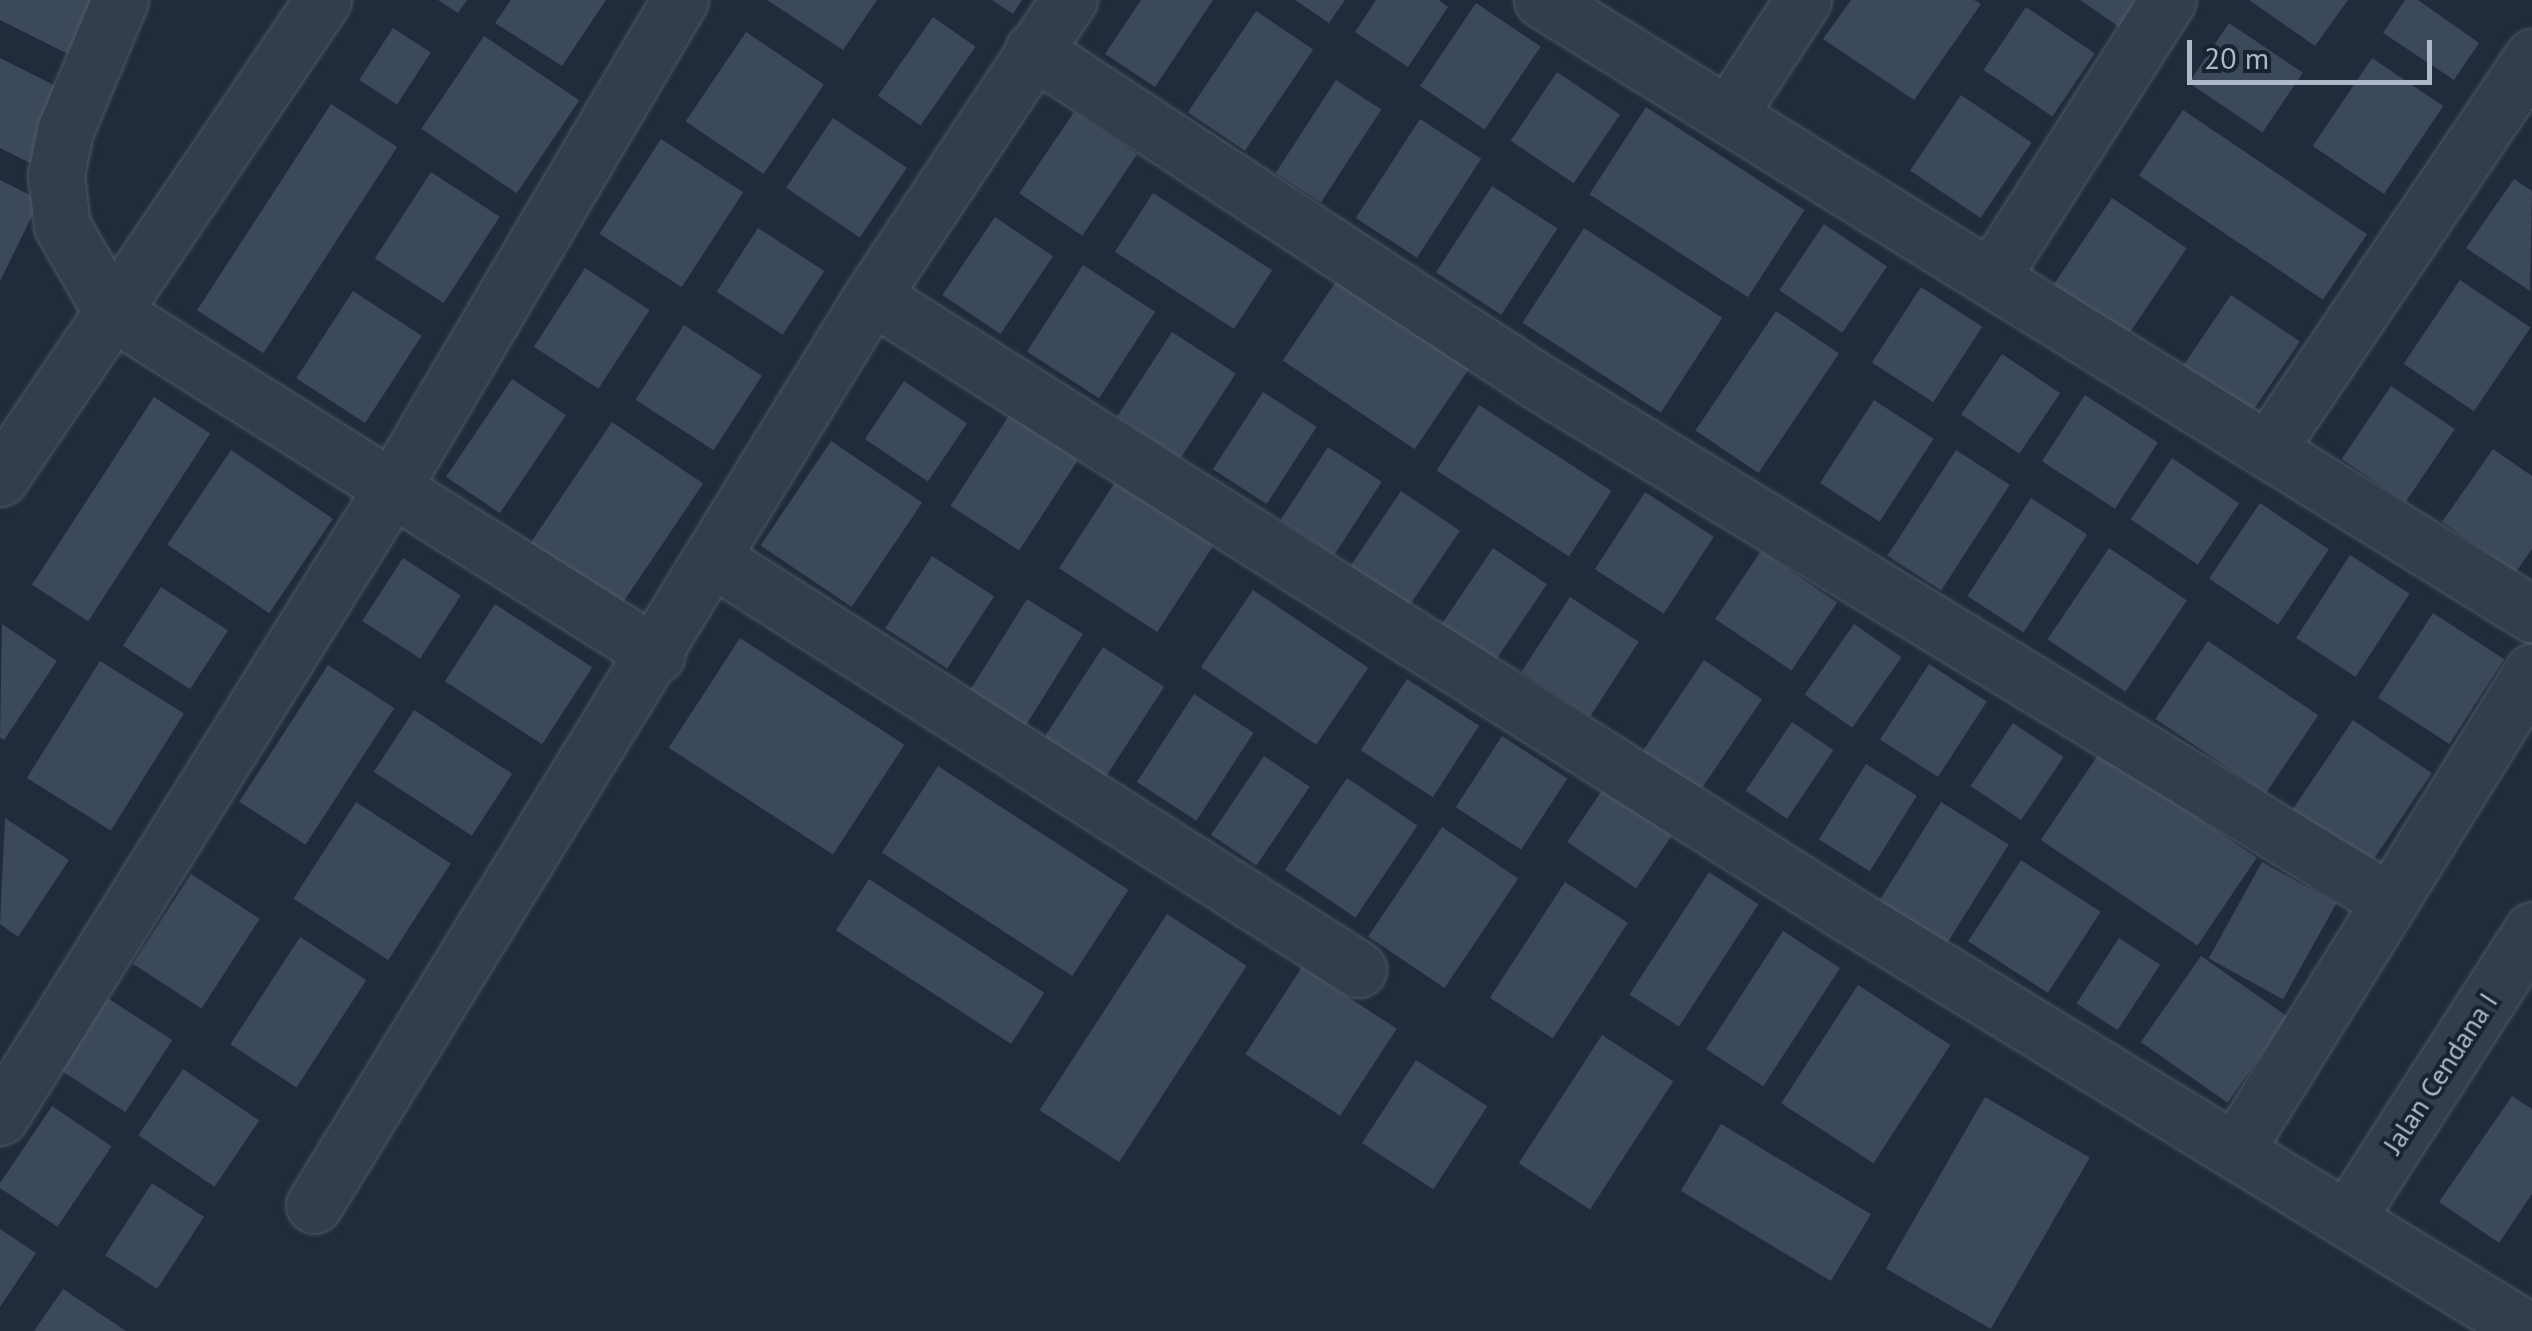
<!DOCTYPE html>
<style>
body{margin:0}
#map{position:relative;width:2532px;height:1331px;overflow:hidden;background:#202b3b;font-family:"PT Sans",sans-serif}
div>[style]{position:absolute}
.building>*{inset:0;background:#3c495b;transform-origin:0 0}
.roads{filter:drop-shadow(0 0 2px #4f5866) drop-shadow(0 0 2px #4f5866)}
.minor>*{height:55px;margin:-27.5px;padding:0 27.5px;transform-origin:27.5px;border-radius:27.5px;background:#343d4b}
span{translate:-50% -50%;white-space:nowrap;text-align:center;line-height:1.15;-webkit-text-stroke:8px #192230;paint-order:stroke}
.street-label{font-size:28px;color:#afb8c8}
.scale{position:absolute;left:2187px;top:40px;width:245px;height:45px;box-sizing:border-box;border:5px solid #afb8c8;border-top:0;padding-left:12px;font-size:30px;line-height:35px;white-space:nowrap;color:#afb8c8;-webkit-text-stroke:8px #192230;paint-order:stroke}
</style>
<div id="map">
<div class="building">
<div style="clip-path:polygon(0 0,106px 0,76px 58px,0 20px)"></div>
<div style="clip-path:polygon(438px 0,467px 0,458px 13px)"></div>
<div style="clip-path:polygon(511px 0,606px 0,562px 66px,495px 23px)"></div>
<div style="clip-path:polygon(767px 0,877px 0,843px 50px)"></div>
<div style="clip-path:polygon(992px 0,1022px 0,1013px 14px)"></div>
<div style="clip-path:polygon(1141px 0,1213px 0,1155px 87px,1105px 54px)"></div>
<div style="clip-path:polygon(1295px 0,1345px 0,1329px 23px)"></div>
<div style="clip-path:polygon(1376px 0,1439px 0,1448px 7px,1408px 67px,1355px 32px)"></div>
<div style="clip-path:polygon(1851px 0,1974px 0,1981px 4px,1914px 100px,1823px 39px)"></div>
<div style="clip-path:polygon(2080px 0,2137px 0,2119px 27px)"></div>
<div style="clip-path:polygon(2249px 0,2348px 0,2315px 46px)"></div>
<div style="clip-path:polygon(2405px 0,2418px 0,2479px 43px,2454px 80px,2383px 33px)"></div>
<div style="left:1476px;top:3px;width:78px;height:100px;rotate:34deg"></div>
<div style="left:2026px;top:7px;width:83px;height:76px;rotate:34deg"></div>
<div style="left:1256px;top:11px;width:69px;height:122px;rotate:34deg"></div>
<div style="left:933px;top:17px;width:52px;height:96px;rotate:35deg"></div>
<div style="left:2229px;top:23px;width:89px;height:72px;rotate:34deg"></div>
<div style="left:393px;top:28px;width:45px;height:62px;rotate:33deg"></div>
<div style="left:746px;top:32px;width:94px;height:108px;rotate:34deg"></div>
<div style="left:484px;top:36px;width:115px;height:112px;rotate:34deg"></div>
<div style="clip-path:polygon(0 58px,68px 92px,32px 164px,0 148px)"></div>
<div style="left:2372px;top:58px;width:86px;height:106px;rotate:34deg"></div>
<div style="left:1557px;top:72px;width:76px;height:83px;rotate:34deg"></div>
<div style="left:1336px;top:80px;width:54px;height:111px;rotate:33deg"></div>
<div style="left:1961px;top:95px;width:85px;height:91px;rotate:34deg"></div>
<div style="left:331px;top:104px;width:79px;height:246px;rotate:33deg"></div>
<div style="left:1646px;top:107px;width:189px;height:104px;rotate:33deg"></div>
<div style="left:2183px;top:110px;width:222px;height:79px;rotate:34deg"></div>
<div style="left:1074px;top:112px;width:76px;height:98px;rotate:34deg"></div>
<div style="left:833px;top:118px;width:89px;height:84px;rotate:34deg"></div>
<div style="left:1420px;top:119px;width:73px;height:118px;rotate:33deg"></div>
<div style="left:661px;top:139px;width:98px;height:113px;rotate:33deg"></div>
<div style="left:431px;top:172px;width:82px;height:103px;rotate:33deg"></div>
<div style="clip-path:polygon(2514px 179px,2532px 191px,2530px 291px,2466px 248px)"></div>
<div style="clip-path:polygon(0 180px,40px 200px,0 281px)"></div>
<div style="left:1492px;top:186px;width:78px;height:103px;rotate:33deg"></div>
<div style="left:1153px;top:193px;width:142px;height:70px;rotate:33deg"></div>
<div style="left:2112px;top:198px;width:90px;height:111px;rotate:34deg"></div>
<div style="left:995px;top:217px;width:70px;height:94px;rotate:34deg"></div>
<div style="left:1824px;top:224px;width:76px;height:80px;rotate:34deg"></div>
<div style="left:758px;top:228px;width:79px;height:76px;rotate:33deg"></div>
<div style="left:1584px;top:228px;width:165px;height:113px;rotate:33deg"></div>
<div style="left:1083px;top:265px;width:86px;height:103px;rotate:33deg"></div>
<div style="left:585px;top:268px;width:77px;height:94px;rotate:33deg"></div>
<div style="left:1337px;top:280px;width:159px;height:97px;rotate:34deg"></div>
<div style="left:2460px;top:280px;width:85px;height:101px;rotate:34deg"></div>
<div style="left:1921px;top:287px;width:73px;height:90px;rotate:33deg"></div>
<div style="left:353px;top:291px;width:82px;height:104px;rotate:33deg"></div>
<div style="left:2231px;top:295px;width:83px;height:88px;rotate:34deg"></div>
<div style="left:1776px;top:311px;width:76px;height:144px;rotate:34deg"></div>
<div style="left:684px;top:325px;width:93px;height:89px;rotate:33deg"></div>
<div style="left:1172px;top:332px;width:76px;height:101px;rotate:33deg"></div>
<div style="left:2002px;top:354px;width:70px;height:73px;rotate:34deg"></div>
<div style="left:512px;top:379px;width:65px;height:118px;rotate:34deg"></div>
<div style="left:904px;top:381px;width:76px;height:70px;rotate:34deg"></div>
<div style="left:2391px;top:386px;width:77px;height:88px;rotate:34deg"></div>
<div style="left:1263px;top:392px;width:64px;height:92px;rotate:33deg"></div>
<div style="left:2085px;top:395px;width:87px;height:79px;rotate:33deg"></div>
<div style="left:154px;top:397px;width:67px;height:224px;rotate:33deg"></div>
<div style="left:1874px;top:400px;width:71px;height:99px;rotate:33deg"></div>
<div style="left:1479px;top:405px;width:158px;height:78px;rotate:33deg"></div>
<div style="left:1012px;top:411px;width:82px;height:113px;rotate:33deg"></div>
<div style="left:612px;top:422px;width:110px;height:148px;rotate:34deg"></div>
<div style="left:831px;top:441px;width:110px;height:126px;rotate:34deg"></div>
<div style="left:1328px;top:447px;width:64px;height:87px;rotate:33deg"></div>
<div style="clip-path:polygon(2493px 449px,2532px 476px,2532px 549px,2516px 572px,2442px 522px)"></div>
<div style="left:231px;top:450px;width:123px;height:114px;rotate:34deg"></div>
<div style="left:1956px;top:450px;width:64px;height:126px;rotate:33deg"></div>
<div style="left:2172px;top:458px;width:81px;height:74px;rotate:34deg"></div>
<div style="left:1119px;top:476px;width:117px;height:110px;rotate:33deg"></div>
<div style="left:1401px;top:491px;width:71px;height:91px;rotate:34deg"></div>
<div style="left:1645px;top:492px;width:82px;height:92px;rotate:33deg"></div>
<div style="left:2031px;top:498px;width:67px;height:117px;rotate:33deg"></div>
<div style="left:2260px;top:503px;width:83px;height:91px;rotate:34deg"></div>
<div style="left:1493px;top:548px;width:65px;height:94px;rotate:34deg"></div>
<div style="left:2109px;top:548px;width:94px;height:110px;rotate:34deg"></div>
<div style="left:1761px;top:551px;width:92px;height:82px;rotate:34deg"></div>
<div style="left:2350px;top:555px;width:71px;height:99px;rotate:33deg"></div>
<div style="left:932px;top:556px;width:74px;height:86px;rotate:33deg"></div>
<div style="left:403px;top:558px;width:69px;height:75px;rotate:33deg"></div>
<div style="left:161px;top:587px;width:80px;height:70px;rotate:33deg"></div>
<div style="left:1253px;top:590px;width:139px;height:93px;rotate:34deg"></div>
<div style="left:1570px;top:597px;width:82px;height:89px;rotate:33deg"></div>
<div style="left:1027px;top:599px;width:66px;height:113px;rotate:32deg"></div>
<div style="left:495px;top:604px;width:116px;height:92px;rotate:33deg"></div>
<div style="left:2433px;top:613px;width:85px;height:101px;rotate:33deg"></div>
<div style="clip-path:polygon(2px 624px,57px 661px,4px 740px,0 738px)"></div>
<div style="left:1854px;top:624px;width:58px;height:86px;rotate:35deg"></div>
<div style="left:740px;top:638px;width:196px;height:131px;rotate:33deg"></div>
<div style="left:2208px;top:641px;width:133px;height:94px;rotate:34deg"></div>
<div style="left:1103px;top:647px;width:73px;height:114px;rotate:33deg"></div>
<div style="left:1704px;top:660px;width:70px;height:110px;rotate:34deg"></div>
<div style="left:100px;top:661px;width:99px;height:138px;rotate:32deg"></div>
<div style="left:1929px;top:664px;width:69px;height:90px;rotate:33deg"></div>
<div style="left:328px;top:665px;width:79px;height:163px;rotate:33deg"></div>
<div style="left:1407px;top:679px;width:86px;height:85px;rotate:33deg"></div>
<div style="left:1194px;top:694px;width:71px;height:105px;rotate:33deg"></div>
<div style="left:414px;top:710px;width:117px;height:74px;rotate:33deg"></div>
<div style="left:2353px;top:720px;width:95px;height:114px;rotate:34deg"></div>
<div style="left:1792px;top:722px;width:50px;height:83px;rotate:34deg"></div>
<div style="left:2013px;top:723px;width:61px;height:76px;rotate:34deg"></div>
<div style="left:1502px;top:736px;width:78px;height:85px;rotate:33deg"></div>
<div style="left:2100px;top:752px;width:189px;height:106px;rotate:34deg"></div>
<div style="left:1264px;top:756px;width:55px;height:95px;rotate:34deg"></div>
<div style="left:1866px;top:764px;width:60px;height:89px;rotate:32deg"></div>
<div style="left:938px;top:766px;width:227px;height:103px;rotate:33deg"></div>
<div style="left:1347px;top:778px;width:85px;height:111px;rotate:34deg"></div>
<div style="left:1603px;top:789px;width:83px;height:64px;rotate:34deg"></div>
<div style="left:356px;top:802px;width:113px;height:115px;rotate:33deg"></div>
<div style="left:1941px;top:802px;width:80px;height:119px;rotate:32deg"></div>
<div style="clip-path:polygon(5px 818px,69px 860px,18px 937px,0 924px)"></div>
<div style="left:1442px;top:827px;width:92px;height:132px;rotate:34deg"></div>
<div style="left:2021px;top:860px;width:95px;height:97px;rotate:33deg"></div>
<div style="left:2262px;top:862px;width:85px;height:110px;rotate:29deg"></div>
<div style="left:1709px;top:872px;width:59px;height:146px;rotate:33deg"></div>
<div style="left:191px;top:874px;width:82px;height:107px;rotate:33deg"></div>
<div style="left:869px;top:879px;width:209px;height:61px;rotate:33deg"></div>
<div style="left:1565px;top:882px;width:75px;height:138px;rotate:33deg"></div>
<div style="left:1167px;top:914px;width:95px;height:234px;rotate:33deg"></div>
<div style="left:1783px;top:931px;width:68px;height:141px;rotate:33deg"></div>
<div style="left:300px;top:937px;width:79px;height:128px;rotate:33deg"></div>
<div style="left:2119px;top:938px;width:49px;height:78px;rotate:33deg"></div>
<div style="left:2201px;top:956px;width:106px;height:105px;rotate:35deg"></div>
<div style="left:1302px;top:967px;width:113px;height:104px;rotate:33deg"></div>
<div style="left:1858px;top:985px;width:110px;height:141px;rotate:33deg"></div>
<div style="left:106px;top:997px;width:79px;height:86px;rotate:33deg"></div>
<div style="left:1602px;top:1035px;width:85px;height:153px;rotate:33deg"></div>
<div style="left:1416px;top:1060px;width:85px;height:99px;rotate:33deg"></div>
<div style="left:183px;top:1069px;width:92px;height:80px;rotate:34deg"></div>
<div style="clip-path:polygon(2512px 1096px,2532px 1109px,2532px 1194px,2499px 1243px,2439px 1202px)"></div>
<div style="left:1985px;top:1097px;width:121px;height:198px;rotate:30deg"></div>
<div style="left:52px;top:1106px;width:72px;height:97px;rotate:34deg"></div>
<div style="left:1721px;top:1124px;width:175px;height:78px;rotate:31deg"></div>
<div style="left:152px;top:1183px;width:62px;height:86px;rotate:33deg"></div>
<div style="clip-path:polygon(0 1229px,36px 1253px,0 1307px)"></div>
<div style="clip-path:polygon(63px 1289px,126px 1331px,34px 1331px)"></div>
</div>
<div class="roads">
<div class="minor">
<div style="left:120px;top:0;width:142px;rotate:112.8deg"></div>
<div style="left:65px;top:131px;width:45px;rotate:101.6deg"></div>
<div style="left:56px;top:175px;width:51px;rotate:83.3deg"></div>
<div style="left:62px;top:226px;width:98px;rotate:60deg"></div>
<div style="left:111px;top:311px;width:645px;rotate:32.21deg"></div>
<div style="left:1542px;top:0;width:1165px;rotate:31.81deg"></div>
<div style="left:1033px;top:50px;width:603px;rotate:33.29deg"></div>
<div style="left:1537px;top:381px;width:998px;rotate:31.4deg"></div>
<div style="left:1730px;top:112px;width:134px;rotate:-56.9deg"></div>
<div style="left:1992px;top:276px;width:327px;rotate:-57.5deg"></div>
<div style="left:872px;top:296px;width:1157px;rotate:32.33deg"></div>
<div style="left:1850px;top:915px;width:796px;rotate:31.49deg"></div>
<div style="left:2268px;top:449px;width:473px;rotate:-56deg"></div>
<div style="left:0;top:478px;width:577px;rotate:-55.95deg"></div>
<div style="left:712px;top:558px;width:766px;rotate:32.47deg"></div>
<div style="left:0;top:1117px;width:739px;rotate:-58.05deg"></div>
<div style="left:391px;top:490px;width:569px;rotate:-59.47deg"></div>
<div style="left:2235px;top:1151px;width:564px;rotate:-58.2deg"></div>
<div style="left:314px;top:1205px;width:1067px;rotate:-58.46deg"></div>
<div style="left:872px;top:296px;width:356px;rotate:-56.4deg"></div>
<div style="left:2348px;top:1217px;width:341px;rotate:-57.3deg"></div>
</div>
</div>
<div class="street-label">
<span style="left:2440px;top:1073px;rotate:-57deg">Jalan Cendana I</span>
</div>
<div class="scale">20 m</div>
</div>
